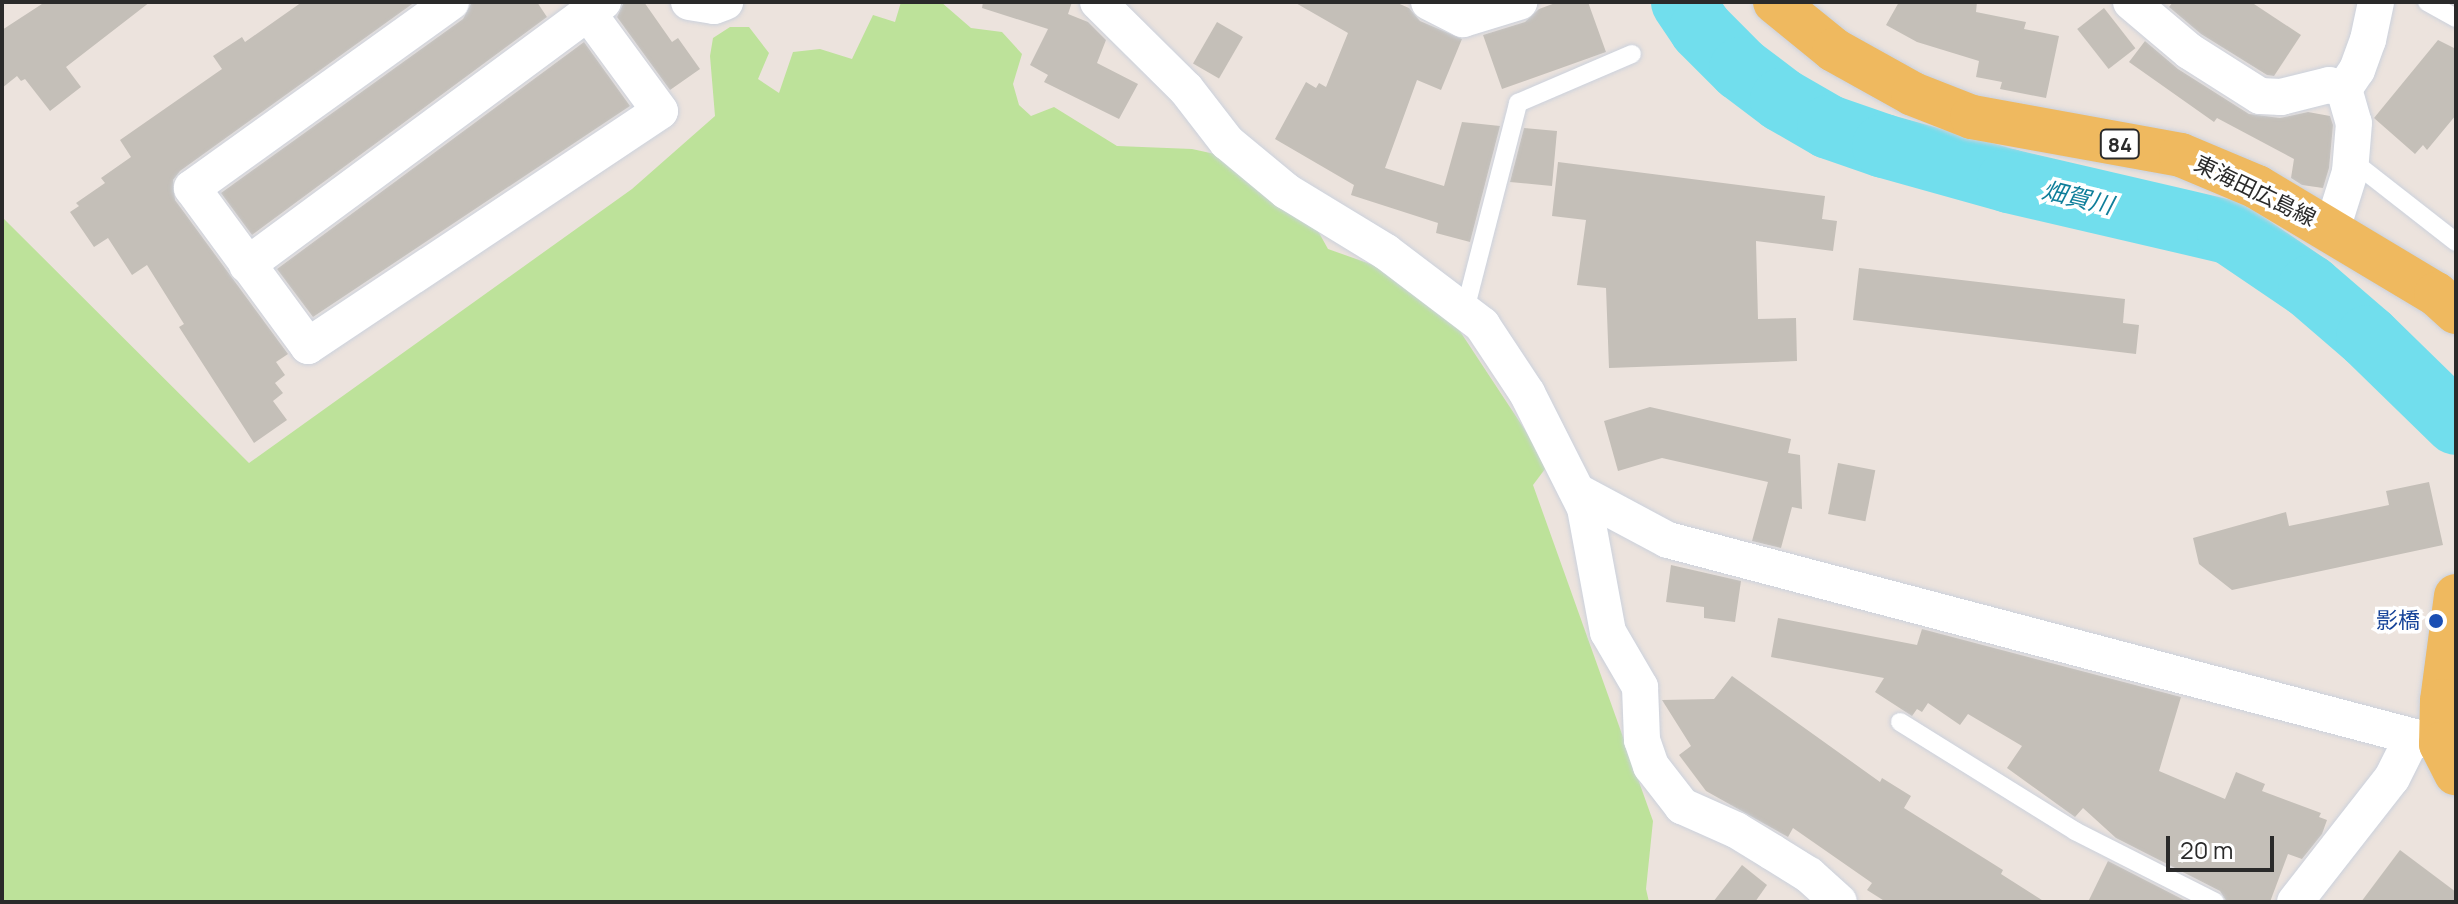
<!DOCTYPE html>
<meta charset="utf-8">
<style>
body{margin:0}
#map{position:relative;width:2458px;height:904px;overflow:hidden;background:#ece3dd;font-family:Manrope,"Noto Sans JP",sans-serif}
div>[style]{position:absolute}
.green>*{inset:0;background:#bde29a}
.river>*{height:64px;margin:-32px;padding:0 32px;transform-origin:32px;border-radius:32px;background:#71deed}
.building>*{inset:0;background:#c4bfb8;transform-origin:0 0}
.roads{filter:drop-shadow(0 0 2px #cbd1dc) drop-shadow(0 0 2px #cbd1dc)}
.service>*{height:18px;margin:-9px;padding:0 9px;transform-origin:9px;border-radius:9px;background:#fff}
.minor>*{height:36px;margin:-18px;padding:0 18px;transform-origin:18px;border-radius:18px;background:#fff}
.primary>*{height:44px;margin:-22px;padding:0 22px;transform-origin:22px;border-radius:22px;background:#efb95f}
.dots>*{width:22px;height:22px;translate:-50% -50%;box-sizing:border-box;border:4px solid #fff;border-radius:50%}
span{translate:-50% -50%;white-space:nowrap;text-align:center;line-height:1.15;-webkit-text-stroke:7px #fff;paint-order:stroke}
.shield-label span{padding:2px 6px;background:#fff;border:2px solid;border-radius:6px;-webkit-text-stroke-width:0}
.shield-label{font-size:20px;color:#2a2a2a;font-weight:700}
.street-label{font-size:22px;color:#2a2a2a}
.transit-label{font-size:22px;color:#164399}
.right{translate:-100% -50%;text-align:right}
.water-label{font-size:24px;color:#0f7e9a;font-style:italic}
.frame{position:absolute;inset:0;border:4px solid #2a2a2a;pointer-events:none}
.scale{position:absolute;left:2166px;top:836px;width:108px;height:36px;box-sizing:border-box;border:4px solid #2a2a2a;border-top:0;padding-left:10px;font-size:24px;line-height:28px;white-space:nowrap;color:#2a2a2a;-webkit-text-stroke:6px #fff;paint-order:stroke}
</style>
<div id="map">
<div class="green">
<div style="clip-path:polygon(901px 2px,941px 2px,971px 28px,1002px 32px,1022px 54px,1013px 84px,1019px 105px,1031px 116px,1054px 107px,1117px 146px,1192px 149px,1224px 156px,1313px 222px,1328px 249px,1376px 266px,1446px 310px,1548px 465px,1533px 485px,1653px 821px,1646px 889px,1649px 902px,2px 902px,2px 217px,249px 463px,632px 189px,715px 116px,710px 56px,713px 38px,730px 27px,749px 27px,769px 53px,758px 79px,779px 93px,793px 52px,820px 49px,852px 59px,873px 15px,895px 22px)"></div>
</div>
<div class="river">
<div style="left:1683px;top:2px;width:32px;rotate:56deg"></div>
<div style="left:1701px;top:29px;width:57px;rotate:45deg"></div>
<div style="left:1741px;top:69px;width:51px;rotate:37.1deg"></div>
<div style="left:1782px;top:100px;width:54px;rotate:29.9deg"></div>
<div style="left:1829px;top:127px;width:58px;rotate:19.1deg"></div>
<div style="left:1884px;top:146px;width:130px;rotate:15.6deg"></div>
<div style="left:2009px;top:181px;width:226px;rotate:13.1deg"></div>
<div style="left:2229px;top:232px;width:98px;rotate:34.2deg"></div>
<div style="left:2310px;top:287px;width:77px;rotate:40.8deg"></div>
<div style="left:2368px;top:337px;width:123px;rotate:44.3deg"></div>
</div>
<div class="building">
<div style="clip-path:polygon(45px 2px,150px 2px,66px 67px,81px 87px,50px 111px,25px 79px,21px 81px,17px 76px,2px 88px,2px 30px)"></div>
<div style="clip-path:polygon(302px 2px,415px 2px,180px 171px,173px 180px,175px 200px,288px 354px,276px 362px,285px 375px,275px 383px,283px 393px,273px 401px,287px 420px,254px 443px,179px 327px,184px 324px,147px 265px,132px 275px,108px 238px,94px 247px,70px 212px,79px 206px,76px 203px,105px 183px,101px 178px,131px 157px,120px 140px,222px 69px,213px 56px,242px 37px,245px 42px)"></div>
<div style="clip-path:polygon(472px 2px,537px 2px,547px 17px,252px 235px,221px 193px,463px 19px)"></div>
<div style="clip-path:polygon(624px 2px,644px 2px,672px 42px,678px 38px,700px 69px,670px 90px,617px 17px)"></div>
<div style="clip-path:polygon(983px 2px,1072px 2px,1068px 14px,1088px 22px,1106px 40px,1097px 63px,1138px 84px,1119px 119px,1044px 82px,1048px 75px,1030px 65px,1048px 29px,982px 8px)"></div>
<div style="clip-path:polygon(1294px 2px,1395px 2px,1409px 8px,1420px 21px,1462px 39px,1441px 90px,1417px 80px,1385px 168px,1444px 186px,1462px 122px,1500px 126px,1470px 242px,1436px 233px,1438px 223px,1351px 195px,1354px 185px,1275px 139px,1306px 82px,1316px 88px,1319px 83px,1326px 87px,1348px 33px)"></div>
<div style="clip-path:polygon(1558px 2px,1588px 2px,1606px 52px,1502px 89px,1483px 35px,1525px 22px,1539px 9px)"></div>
<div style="clip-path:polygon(1899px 2px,1977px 2px,1976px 12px,2026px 22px,2024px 29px,2059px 36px,2046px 98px,2000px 89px,2002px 82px,1976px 77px,1979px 61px,1917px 42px,1886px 25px)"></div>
<div style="clip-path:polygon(2173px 2px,2251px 2px,2301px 35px,2274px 76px,2267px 75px,2201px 34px,2169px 7px)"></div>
<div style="left:2104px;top:8px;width:51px;height:34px;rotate:52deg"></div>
<div style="left:1217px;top:22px;width:30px;height:48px;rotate:30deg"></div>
<div style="clip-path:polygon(2438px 40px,2456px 49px,2456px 115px,2427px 150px,2423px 145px,2415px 154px,2374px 118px)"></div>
<div style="clip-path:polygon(2145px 41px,2178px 69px,2249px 114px,2280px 118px,2308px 112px,2330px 116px,2333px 125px,2329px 168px,2323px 188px,2302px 185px,2291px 178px,2294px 159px,2217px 118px,2214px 122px,2129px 62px)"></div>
<div style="clip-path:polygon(584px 42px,630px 106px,313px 317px,277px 269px)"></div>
<div style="clip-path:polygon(1524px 128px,1557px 131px,1552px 186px,1510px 182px)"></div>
<div style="clip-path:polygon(1558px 162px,1825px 196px,1822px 219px,1837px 221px,1833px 251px,1756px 241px,1758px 319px,1796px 318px,1797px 361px,1609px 368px,1606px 288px,1577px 285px,1586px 220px,1552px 216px)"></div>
<div style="clip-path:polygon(1859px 268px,2125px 299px,2123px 323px,2139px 325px,2136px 354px,1853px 320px)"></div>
<div style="clip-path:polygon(1650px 407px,1791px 439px,1788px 453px,1800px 455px,1802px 509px,1792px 507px,1781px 548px,1752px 541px,1768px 482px,1662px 458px,1618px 471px,1604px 421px)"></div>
<div style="left:1838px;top:463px;width:38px;height:52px;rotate:11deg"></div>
<div style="clip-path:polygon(2429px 482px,2443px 545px,2232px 590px,2199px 564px,2193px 538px,2286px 512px,2289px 526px,2389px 505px,2386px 491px)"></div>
<div style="clip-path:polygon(1671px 565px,1741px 581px,1735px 622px,1704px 618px,1704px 607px,1666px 602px)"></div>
<div style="clip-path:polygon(1778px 618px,1917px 645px,1922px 629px,2181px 697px,2159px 771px,2225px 799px,2236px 772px,2265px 784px,2262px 791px,2321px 813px,2319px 817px,2327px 820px,2322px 834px,2302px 859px,2288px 854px,2270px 902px,2227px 902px,2220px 891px,2116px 838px,2083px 808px,2075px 817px,2007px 768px,2022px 746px,1968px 714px,1960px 725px,1928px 703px,1922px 712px,1917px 709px,1912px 716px,1875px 692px,1884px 678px,1771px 657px)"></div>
<div style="clip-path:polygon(1732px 676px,1880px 782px,1882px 778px,1911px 796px,1904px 808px,2003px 870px,2001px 874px,2045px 902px,1886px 902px,1867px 890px,1872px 883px,1793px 828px,1788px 837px,1706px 791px,1679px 755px,1691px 746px,1662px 700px,1714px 699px)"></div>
<div style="clip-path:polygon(2400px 850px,2456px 892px,2456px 902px,2361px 902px)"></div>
<div style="clip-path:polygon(2108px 861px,2188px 902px,2088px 902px)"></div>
<div style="clip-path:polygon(1742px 865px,1767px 885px,1755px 902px,1713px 902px)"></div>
</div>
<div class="roads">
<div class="service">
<div style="left:2427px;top:2px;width:33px;rotate:29deg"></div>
<div style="left:2351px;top:160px;width:133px;rotate:38deg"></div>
<div style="left:1465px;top:310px;width:214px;rotate:-75.6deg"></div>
<div style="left:1518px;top:103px;width:124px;rotate:-23.3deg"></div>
<div style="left:1900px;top:722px;width:206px;rotate:31.9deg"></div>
<div style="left:2075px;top:831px;width:157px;rotate:26.9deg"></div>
</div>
<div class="minor">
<div style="left:451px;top:2px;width:319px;rotate:144.3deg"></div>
<div style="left:192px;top:188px;width:196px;rotate:53.7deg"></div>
<div style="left:308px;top:346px;width:423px;rotate:-33.7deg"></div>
<div style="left:660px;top:111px;width:122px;rotate:-126.3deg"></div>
<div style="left:689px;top:2px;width:25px;rotate:9deg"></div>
<div style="left:714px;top:6px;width:12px;rotate:-20deg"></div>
<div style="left:1098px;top:2px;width:124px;rotate:44.7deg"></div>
<div style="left:1186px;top:89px;width:67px;rotate:52.3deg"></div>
<div style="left:1227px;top:142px;width:77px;rotate:39.7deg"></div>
<div style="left:1286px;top:191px;width:117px;rotate:31.4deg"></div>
<div style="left:1386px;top:252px;width:121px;rotate:37.2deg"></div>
<div style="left:1482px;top:325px;width:82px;rotate:56.5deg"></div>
<div style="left:1527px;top:393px;width:129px;rotate:63.2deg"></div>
<div style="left:1585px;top:508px;width:126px;rotate:79.5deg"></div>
<div style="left:1608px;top:632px;width:64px;rotate:59.8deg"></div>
<div style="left:1640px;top:687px;width:53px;rotate:87.8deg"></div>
<div style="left:1642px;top:740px;width:28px;rotate:71deg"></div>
<div style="left:1651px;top:766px;width:51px;rotate:52.2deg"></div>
<div style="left:1682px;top:806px;width:59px;rotate:24deg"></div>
<div style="left:1736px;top:830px;width:42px;rotate:31.4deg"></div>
<div style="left:1772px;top:852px;width:44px;rotate:31.9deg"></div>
<div style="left:1809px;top:875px;width:40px;rotate:42deg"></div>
<div style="left:1429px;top:2px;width:38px;rotate:27deg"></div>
<div style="left:1463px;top:19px;width:59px;rotate:-16.9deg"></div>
<div style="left:2131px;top:2px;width:76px;rotate:40.2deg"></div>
<div style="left:2189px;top:51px;width:84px;rotate:32.4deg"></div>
<div style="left:2260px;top:96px;width:21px;rotate:3deg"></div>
<div style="left:2281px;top:97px;width:49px;rotate:-14deg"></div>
<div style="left:2329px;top:85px;width:16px;rotate:15deg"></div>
<div style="left:2344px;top:89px;width:35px;rotate:74deg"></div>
<div style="left:2354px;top:123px;width:49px;rotate:94.7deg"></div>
<div style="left:2350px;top:172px;width:60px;rotate:107.5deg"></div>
<div style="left:2344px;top:89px;width:23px;rotate:-56deg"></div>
<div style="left:2357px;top:70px;width:32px;rotate:-70deg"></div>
<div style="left:2368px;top:40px;width:39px;rotate:-78deg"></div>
<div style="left:247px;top:265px;width:443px;rotate:-36.5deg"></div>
<div style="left:1578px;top:492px;width:102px;rotate:28.1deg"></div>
<div style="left:1668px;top:540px;width:799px;rotate:14.78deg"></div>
<div style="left:2295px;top:902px;width:157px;rotate:-52deg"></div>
<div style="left:2392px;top:778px;width:45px;rotate:-63.4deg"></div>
</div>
<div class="primary">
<div style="left:1775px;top:2px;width:76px;rotate:39.1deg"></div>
<div style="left:1834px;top:50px;width:90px;rotate:29.1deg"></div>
<div style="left:1913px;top:94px;width:63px;rotate:21.3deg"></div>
<div style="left:1972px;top:117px;width:212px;rotate:10.3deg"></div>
<div style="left:2181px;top:155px;width:82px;rotate:22.8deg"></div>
<div style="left:2257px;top:187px;width:209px;rotate:30.9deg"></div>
<div style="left:2436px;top:294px;width:27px;rotate:42deg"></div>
<div style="left:2456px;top:596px;width:106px;rotate:97.6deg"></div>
<div style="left:2442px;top:701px;width:43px;rotate:91.3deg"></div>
<div style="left:2441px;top:744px;width:33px;rotate:63deg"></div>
</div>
</div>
<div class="dots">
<div style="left:2436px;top:621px;background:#1a4fb4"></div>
</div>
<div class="shield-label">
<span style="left:2120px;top:144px">84</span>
</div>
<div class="street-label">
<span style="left:2255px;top:191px;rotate:26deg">東海田広島線</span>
</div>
<div class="transit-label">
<span class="right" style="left:2420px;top:621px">影橋</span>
</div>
<div class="water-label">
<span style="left:2078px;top:197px;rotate:13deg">畑賀川</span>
</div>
<div class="frame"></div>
<div class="scale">20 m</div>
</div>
